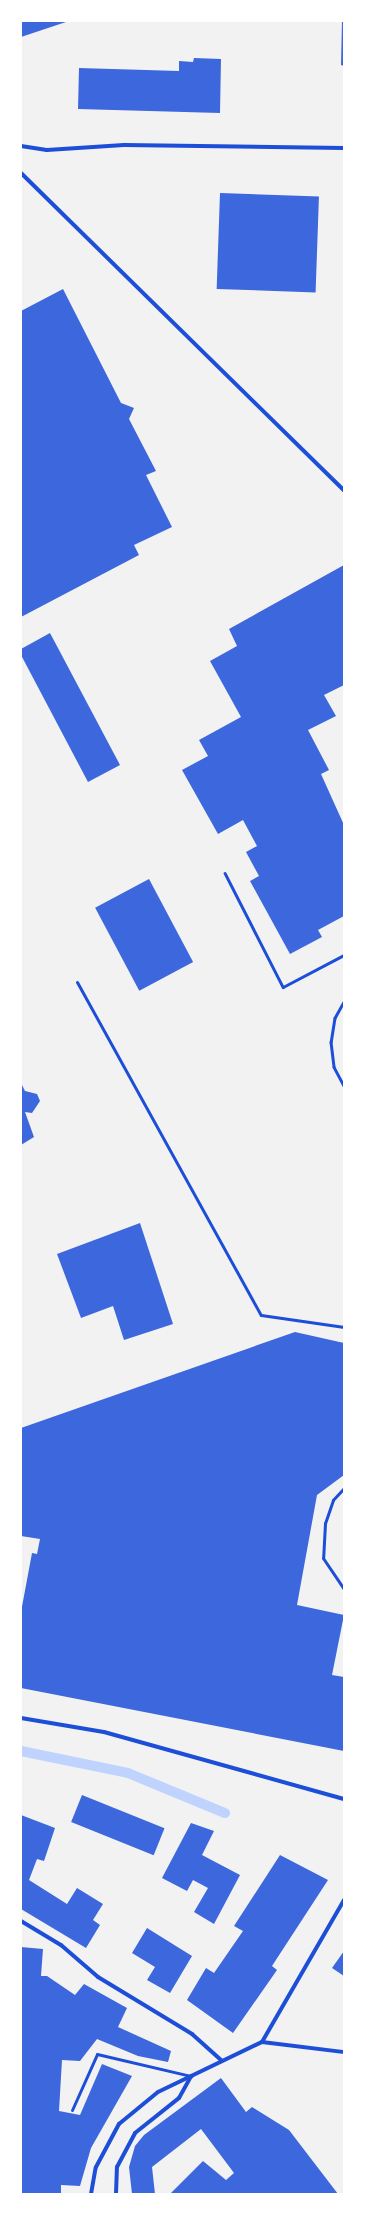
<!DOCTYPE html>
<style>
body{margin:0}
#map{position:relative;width:365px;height:2215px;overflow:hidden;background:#f2f2f2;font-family:"PT Sans Narrow",sans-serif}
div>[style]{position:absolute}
.stream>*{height:10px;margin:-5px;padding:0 5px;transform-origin:5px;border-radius:5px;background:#bfd3fe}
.building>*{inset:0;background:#3d67dc;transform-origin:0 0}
.path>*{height:2.5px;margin:-1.25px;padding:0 1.25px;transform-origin:1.25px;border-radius:1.25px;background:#1d4ed8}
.service>*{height:3px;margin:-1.5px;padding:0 1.5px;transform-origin:1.5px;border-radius:1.5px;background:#1d4ed8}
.minor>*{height:4px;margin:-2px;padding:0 2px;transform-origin:2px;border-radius:2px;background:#1d4ed8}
span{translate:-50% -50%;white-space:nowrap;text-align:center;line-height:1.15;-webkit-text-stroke:3.5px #fff;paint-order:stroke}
.frame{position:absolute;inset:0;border:22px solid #fff;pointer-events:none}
</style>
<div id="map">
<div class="stream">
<div style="left:21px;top:1751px;width:109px;rotate:11.6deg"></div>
<div style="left:128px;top:1773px;width:105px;rotate:22.4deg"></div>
</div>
<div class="building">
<div style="clip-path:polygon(21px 21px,69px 21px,21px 37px)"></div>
<div style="clip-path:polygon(342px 21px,344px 21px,344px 66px,341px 65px)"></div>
<div style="clip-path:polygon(194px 58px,221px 59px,220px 113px,78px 109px,79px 68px,179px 71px,179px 61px,193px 62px)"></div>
<div style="left:220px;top:193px;width:99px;height:96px;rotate:2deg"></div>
<div style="clip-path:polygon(63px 289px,121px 403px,134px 408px,129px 419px,156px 471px,146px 475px,172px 527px,134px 545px,139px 555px,21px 617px,21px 311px)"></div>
<div style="clip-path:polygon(344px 565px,344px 685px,324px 695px,336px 716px,308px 730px,329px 770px,321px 774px,344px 825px,344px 916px,318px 930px,322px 937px,290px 954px,250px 881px,259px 876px,246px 852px,257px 846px,243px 820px,218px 834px,182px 770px,208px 756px,199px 740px,241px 717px,210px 661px,237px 646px,229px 629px)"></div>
<div style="clip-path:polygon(50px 633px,120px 765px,88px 782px,21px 655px,21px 649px)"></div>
<div style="left:149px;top:879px;width:94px;height:61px;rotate:62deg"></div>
<div style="clip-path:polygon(21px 1083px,25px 1091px,37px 1094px,40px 1101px,32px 1113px,25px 1112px,34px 1137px,21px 1145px)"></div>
<div style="clip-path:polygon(140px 1223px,173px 1324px,124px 1340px,113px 1306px,81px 1318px,57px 1254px)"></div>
<div style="clip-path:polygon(295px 1332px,344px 1343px,344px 1475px,317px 1495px,297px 1605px,344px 1615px,332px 1675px,344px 1677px,344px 1751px,21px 1688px,21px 1612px,32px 1553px,37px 1554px,40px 1539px,21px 1536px,21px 1428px)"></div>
<div style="left:82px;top:1795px;width:89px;height:29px;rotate:22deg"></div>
<div style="clip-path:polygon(21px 1815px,55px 1828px,44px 1861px,37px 1859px,29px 1880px,67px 1904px,77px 1888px,103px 1904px,93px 1920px,100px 1925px,86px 1948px,21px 1909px)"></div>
<div style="clip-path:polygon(191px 1823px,214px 1831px,202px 1855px,240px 1875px,214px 1924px,194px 1912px,208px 1888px,193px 1880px,187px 1891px,162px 1878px)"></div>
<div style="clip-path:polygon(280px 1855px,328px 1880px,272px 1966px,277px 1970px,233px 2033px,187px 2000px,206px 1968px,214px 1973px,243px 1931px,234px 1926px)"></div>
<div style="clip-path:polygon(147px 1928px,192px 1956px,170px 1993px,147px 1980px,155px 1967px,132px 1953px)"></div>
<div style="clip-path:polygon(21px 1947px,43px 1949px,41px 1976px,47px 1976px,75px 1995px,84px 1984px,127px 2008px,118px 2027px,171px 2051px,168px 2062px,138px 2056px,97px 2039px,80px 2061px,62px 2060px,59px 2111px,80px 2115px,102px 2064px,132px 2076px,91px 2148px,80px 2186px,61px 2185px,61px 2194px,21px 2194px)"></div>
<div style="clip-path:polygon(344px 1951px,344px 1976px,332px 1968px)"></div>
<div style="clip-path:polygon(221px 2078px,246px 2112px,252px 2107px,289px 2130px,338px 2194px,170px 2194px,203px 2161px,226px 2180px,234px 2173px,201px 2129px,152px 2167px,155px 2194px,132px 2194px,129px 2167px,135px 2146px,144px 2135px)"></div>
</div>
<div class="path">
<div style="left:225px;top:873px;width:128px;rotate:63deg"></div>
<div style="left:283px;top:987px;width:69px;rotate:-27.7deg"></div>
<div style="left:344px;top:1002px;width:18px;rotate:119deg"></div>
<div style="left:335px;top:1018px;width:24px;rotate:99deg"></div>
<div style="left:331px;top:1042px;width:25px;rotate:83deg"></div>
<div style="left:334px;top:1067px;width:21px;rotate:62deg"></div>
</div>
<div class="service">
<div style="left:77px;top:982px;width:380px;rotate:61.1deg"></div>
<div style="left:261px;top:1315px;width:84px;rotate:8.2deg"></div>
<div style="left:344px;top:1488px;width:16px;rotate:133deg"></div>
<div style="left:333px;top:1500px;width:24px;rotate:109deg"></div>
<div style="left:325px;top:1523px;width:35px;rotate:93deg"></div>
<div style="left:323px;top:1558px;width:37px;rotate:56deg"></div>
<div style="left:72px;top:2110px;width:61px;rotate:-65.9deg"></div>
<div style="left:97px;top:2054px;width:97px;rotate:13.2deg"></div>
</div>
<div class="minor">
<div style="left:21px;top:146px;width:26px;rotate:9deg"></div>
<div style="left:47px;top:150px;width:77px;rotate:-3.7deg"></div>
<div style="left:124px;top:145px;width:220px;rotate:0.8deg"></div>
<div style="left:21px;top:173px;width:453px;rotate:44.5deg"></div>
<div style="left:21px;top:1718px;width:84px;rotate:9.6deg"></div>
<div style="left:104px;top:1732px;width:249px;rotate:15.6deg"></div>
<div style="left:21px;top:1921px;width:47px;rotate:31deg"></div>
<div style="left:61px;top:1945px;width:49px;rotate:40.9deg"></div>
<div style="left:98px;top:1977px;width:110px;rotate:31.2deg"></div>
<div style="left:192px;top:2034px;width:39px;rotate:42deg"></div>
<div style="left:262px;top:2042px;width:83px;rotate:7deg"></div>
<div style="left:91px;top:2194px;width:27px;rotate:-80deg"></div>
<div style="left:96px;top:2167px;width:49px;rotate:-61.9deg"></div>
<div style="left:119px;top:2124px;width:50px;rotate:-39.4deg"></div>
<div style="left:158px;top:2092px;width:115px;rotate:-25.7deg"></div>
<div style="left:262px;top:2042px;width:164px;rotate:-60deg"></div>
<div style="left:116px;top:2194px;width:27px;rotate:-88deg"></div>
<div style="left:117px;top:2167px;width:38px;rotate:-62deg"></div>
<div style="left:135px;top:2133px;width:56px;rotate:-38.5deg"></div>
<div style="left:179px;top:2098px;width:25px;rotate:-61deg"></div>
</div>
<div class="frame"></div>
</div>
